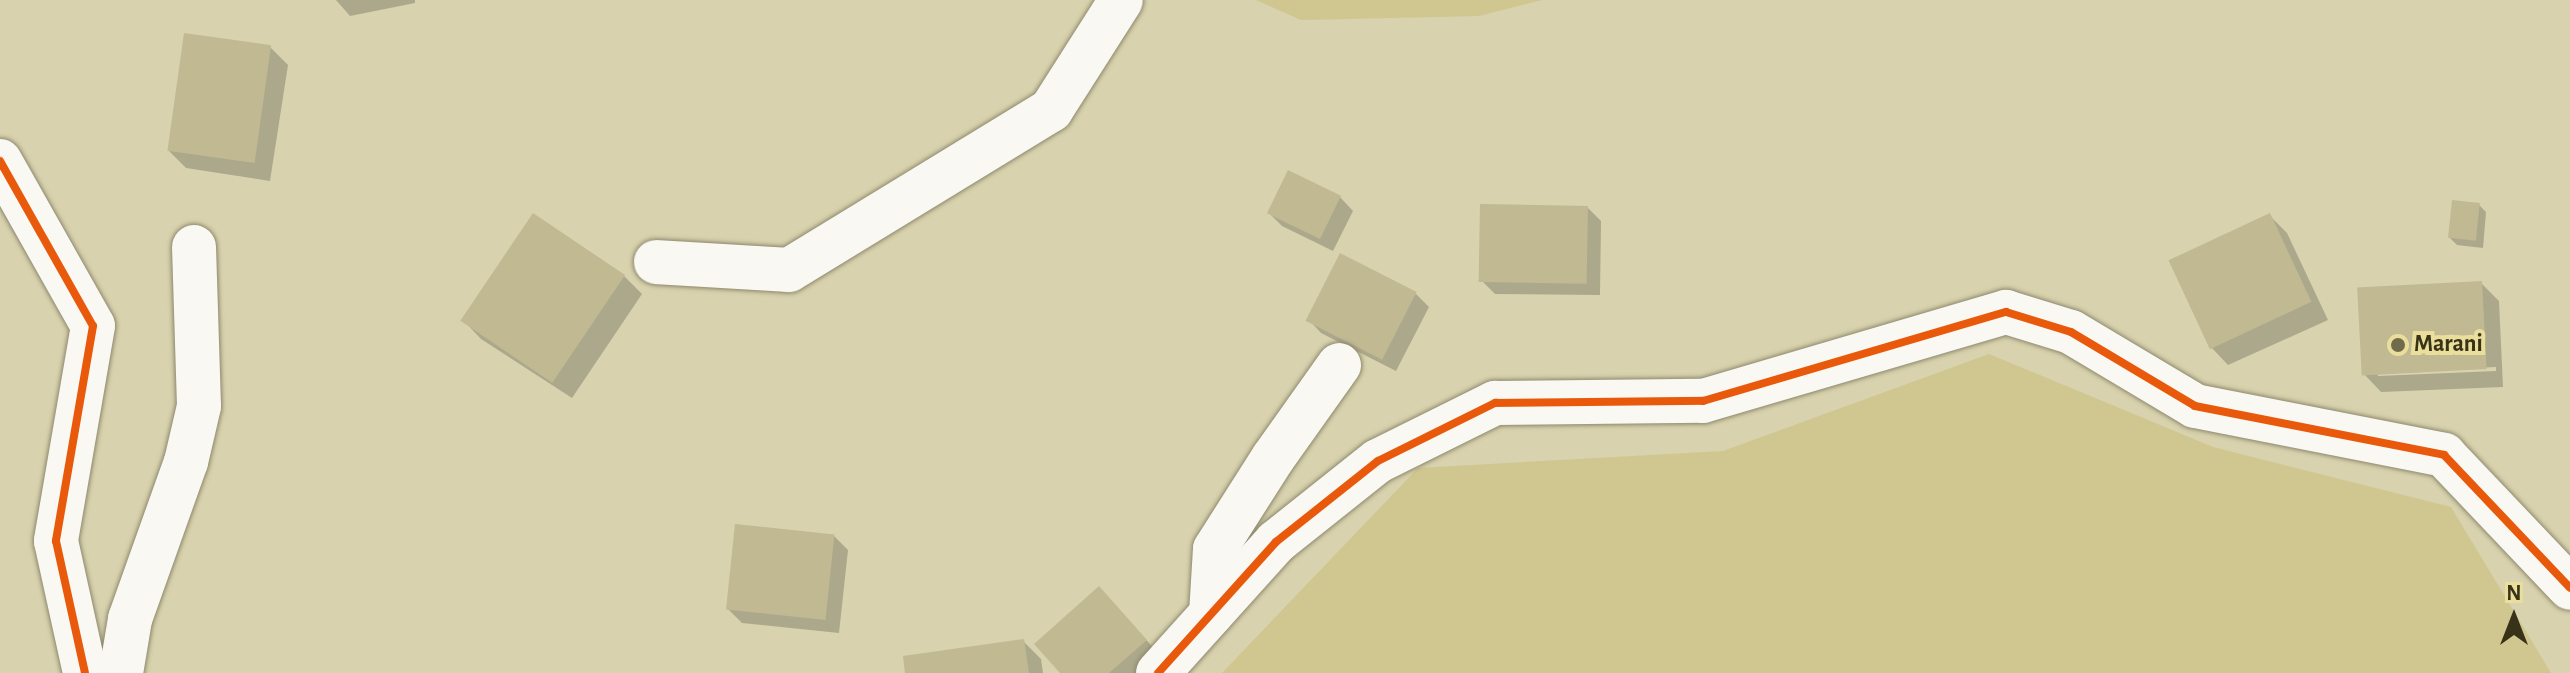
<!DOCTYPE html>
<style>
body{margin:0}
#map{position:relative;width:2570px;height:673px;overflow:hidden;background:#d8d2ae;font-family:"Alegreya Sans",sans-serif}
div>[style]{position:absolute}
.green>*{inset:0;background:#d0c690}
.shadow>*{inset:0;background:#0003}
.building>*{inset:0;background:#c0b992;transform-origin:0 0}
.roads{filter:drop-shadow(0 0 2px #8e896d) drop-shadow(0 0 2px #8e896d)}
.minor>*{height:44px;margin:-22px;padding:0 22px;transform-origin:22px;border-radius:22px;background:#f9f8f3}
.cycleway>*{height:8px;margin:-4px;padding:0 4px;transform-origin:4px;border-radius:4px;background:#e8590c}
.dots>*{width:22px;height:22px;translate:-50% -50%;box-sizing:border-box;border:4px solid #eade9d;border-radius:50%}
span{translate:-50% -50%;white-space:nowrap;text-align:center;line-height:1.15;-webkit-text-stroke:8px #eade9d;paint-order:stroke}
.poi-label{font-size:24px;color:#383318;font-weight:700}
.left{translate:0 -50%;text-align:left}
.north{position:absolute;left:2474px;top:577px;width:80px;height:80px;-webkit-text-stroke:6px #eade9d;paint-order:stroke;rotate:0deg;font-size:22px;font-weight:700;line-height:32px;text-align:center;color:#383318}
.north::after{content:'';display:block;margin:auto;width:28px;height:36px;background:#383318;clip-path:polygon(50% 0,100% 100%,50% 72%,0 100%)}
</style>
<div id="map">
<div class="green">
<div style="clip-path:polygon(1256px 0,1542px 0,1479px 16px,1301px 20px)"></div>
<div style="clip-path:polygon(1989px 354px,2213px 447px,2451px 507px,2551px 673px,1222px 673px,1418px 468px,1723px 451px)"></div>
</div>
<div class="shadow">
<div style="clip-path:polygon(336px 0,415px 0,415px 3px,350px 16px)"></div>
<div style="clip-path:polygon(270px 47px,288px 65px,270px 181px,186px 168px,168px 150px)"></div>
<div style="clip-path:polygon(1340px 197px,1353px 211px,1333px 251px,1282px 226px,1269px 213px)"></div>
<div style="clip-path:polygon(2479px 205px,2486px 212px,2483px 248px,2457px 245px,2450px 238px)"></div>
<div style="clip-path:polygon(1587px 207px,1601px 221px,1600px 295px,1495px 294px,1482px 281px)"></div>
<div style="clip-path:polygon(2269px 215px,2287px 233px,2328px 320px,2228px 365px,2211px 347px)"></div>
<div style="clip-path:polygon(624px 276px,642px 294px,572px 398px,481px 339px,464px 321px)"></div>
<div style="clip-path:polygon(evenodd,2481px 283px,2499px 301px,2503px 387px,2381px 392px,2364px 374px,2481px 283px,2496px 367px,2496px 371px,2378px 376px,2378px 372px,2496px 367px)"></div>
<div style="clip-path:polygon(1416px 294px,1429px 307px,1396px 371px,1321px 333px,1308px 319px)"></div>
<div style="clip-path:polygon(834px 536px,848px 550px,839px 633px,742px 623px,728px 609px)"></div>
<div style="clip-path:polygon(1112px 602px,1159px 654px,1138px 673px,1063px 673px)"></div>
<div style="clip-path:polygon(1023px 641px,1041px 659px,1043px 673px,907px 673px)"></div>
</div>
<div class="building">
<div style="left:184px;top:33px;width:88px;height:119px;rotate:8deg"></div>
<div style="left:1288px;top:170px;width:59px;height:48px;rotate:26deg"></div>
<div style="left:2452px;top:200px;width:28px;height:38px;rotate:6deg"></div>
<div style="left:1480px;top:204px;width:108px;height:78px;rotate:1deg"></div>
<div style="left:533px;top:213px;width:111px;height:130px;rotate:34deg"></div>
<div style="left:2270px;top:213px;width:98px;height:112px;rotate:65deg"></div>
<div style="left:1340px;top:253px;width:86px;height:76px;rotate:27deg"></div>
<div style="left:2482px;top:281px;width:88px;height:125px;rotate:87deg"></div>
<div style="left:735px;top:524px;width:100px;height:86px;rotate:6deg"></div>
<div style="clip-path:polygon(1099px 586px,1147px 640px,1109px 673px,1060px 673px,1034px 644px)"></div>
<div style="clip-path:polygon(1024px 639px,1029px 673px,905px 673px,903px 656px)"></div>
</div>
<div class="roads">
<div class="minor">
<div style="left:0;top:161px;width:189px;rotate:60.6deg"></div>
<div style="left:93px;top:326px;width:218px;rotate:99.8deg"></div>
<div style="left:56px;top:541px;width:135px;rotate:77.6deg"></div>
<div style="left:656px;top:262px;width:133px;rotate:3.4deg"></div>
<div style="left:789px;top:270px;width:307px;rotate:-31.4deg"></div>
<div style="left:1051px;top:110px;width:130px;rotate:-57.5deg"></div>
<div style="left:1211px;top:614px;width:65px;rotate:-86.5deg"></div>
<div style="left:1215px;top:549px;width:108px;rotate:-57.5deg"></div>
<div style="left:1273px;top:458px;width:114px;rotate:-54.6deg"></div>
<div style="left:121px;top:673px;width:55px;rotate:-80.5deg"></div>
<div style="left:130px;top:619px;width:167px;rotate:-70.4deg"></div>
<div style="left:186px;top:462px;width:57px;rotate:-76.9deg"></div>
<div style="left:199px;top:406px;width:159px;rotate:-91.8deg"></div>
<div style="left:1158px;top:673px;width:176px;rotate:-48deg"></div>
<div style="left:1276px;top:542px;width:130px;rotate:-38.5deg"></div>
<div style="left:1378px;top:461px;width:131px;rotate:-26.4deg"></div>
<div style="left:1495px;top:403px;width:208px;rotate:-0.6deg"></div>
<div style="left:1703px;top:401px;width:316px;rotate:-16.4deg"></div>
<div style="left:2006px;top:312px;width:68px;rotate:17.1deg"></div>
<div style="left:2071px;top:332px;width:144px;rotate:30.8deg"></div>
<div style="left:2195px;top:406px;width:254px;rotate:11.1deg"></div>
<div style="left:2444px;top:455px;width:183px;rotate:46.5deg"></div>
</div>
</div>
<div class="cycleway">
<div style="left:0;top:161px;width:189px;rotate:60.6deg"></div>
<div style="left:93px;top:326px;width:218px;rotate:99.8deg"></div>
<div style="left:56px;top:541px;width:135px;rotate:77.6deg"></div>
<div style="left:1158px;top:673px;width:176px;rotate:-48deg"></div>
<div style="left:1276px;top:542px;width:130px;rotate:-38.5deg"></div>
<div style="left:1378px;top:461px;width:131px;rotate:-26.4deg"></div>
<div style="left:1495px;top:403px;width:208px;rotate:-0.6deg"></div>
<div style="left:1703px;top:401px;width:316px;rotate:-16.4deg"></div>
<div style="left:2006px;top:312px;width:68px;rotate:17.1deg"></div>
<div style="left:2071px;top:332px;width:144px;rotate:30.8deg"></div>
<div style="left:2195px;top:406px;width:254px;rotate:11.1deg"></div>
<div style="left:2444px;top:455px;width:183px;rotate:46.5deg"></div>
</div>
<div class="dots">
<div style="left:2398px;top:345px;background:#706b4c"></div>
</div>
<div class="poi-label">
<span class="left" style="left:2414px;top:345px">Marani</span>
</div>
<div class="north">N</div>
</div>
